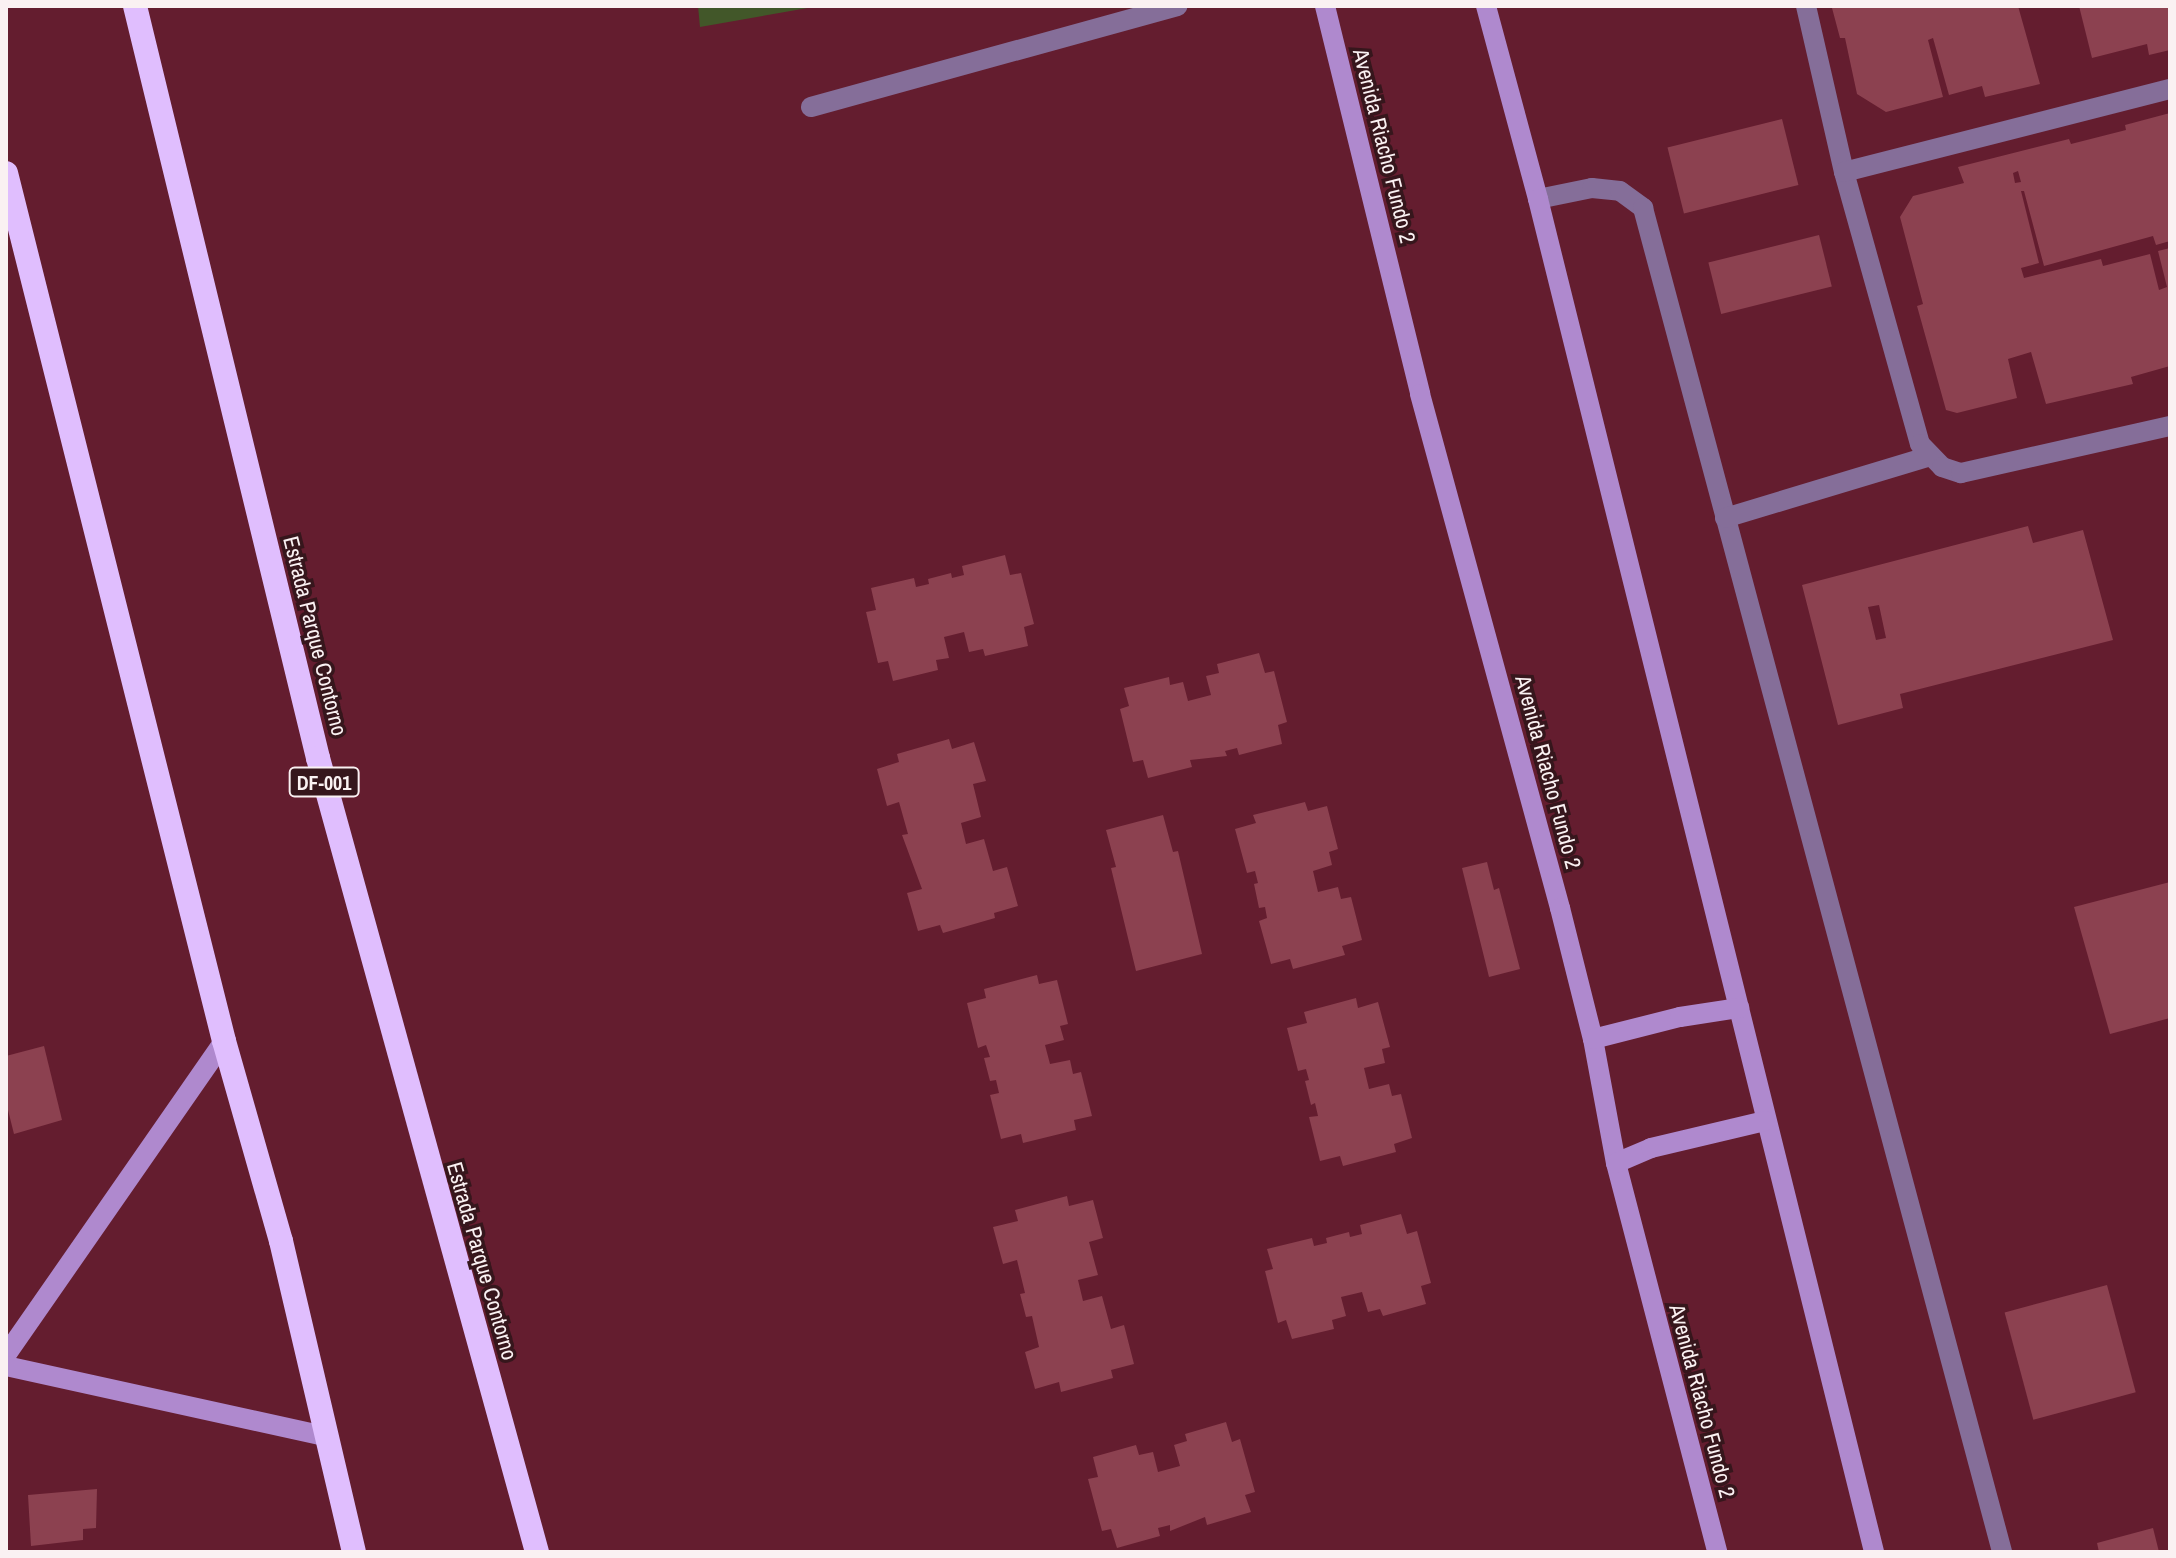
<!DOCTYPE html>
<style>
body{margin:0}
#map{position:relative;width:2176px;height:1558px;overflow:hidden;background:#641d2f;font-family:"Archivo Narrow",sans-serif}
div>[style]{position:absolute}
.green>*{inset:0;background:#425729}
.building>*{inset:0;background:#8c4150;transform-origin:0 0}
.lane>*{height:20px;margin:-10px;padding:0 10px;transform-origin:10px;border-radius:10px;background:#856e99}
.street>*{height:20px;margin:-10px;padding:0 10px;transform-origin:10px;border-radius:10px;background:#856e99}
.secondary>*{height:20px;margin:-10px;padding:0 10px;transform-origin:10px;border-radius:10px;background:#af89ce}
.highway>*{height:24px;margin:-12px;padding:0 12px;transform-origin:12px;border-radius:12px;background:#e0befe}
span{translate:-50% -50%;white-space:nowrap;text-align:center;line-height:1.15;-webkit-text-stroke:7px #36161c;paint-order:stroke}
.shield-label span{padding:2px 6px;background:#36161c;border:2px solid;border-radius:6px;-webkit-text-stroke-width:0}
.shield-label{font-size:20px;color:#faf1f2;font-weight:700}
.street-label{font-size:22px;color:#faf1f2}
.frame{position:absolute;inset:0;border:8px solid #faf1f2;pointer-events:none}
</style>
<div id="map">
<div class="green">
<div style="clip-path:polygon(698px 6px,819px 6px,700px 27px)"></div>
</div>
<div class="building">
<div style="clip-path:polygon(1838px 6px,2018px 6px,2040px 84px,1985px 97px,1982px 86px,1949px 95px,1933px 38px,1928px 40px,1943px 97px,1886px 112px,1857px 94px,1845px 38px,1840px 38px,1832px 8px)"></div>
<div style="clip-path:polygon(2079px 6px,2170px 6px,2170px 50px,2149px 55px,2147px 44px,2092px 58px)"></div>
<div style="clip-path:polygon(evenodd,2170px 113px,2170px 241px,2156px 245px,2153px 236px,2044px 266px,2024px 191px,2021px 191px,2039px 263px,2021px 268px,2024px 278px,2101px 259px,2103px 266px,2150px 254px,2159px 290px,2167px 287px,2158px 251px,2170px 248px,2170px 366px,2131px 377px,2133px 384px,2046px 404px,2031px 352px,2008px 359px,2017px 398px,1957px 413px,1946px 410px,1917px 306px,1923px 304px,1900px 217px,1913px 196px,1964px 183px,1958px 167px,2069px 139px,2071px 144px,2126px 130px,2125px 125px,2170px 113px,2018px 171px,2021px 182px,2015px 183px,2013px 173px,2018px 171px)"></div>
<div style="left:1782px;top:119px;width:68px;height:118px;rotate:76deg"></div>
<div style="left:1819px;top:235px;width:53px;height:114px;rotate:76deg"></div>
<div style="clip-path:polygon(evenodd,2028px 526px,2033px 543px,2083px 530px,2113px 640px,1900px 694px,1903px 708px,1838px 725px,1802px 585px,2028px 526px,1879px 605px,1886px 638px,1876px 640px,1868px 607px,1879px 605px)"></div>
<div style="clip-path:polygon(1005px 555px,1010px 575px,1021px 573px,1034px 624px,1024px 627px,1028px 646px,985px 656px,983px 649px,969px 652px,964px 632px,944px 637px,949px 658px,936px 660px,938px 670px,893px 681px,888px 661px,878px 663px,866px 612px,876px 610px,871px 588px,914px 578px,916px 587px,929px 584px,928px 579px,951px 573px,952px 578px,964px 575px,962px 566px)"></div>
<div style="clip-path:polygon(1259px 653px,1265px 673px,1274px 671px,1287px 722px,1278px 725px,1282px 744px,1239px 755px,1237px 748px,1225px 751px,1227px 756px,1190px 760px,1192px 767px,1148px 778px,1143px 760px,1133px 762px,1120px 709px,1129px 706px,1124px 688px,1169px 677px,1170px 685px,1183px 682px,1188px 701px,1211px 695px,1206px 676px,1219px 673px,1217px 664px)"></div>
<div style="clip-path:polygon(949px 739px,952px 749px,974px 742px,986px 781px,973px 784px,981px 817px,961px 823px,966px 844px,984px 839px,993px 871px,1007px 867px,1018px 906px,994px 913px,995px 918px,943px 933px,940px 925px,918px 931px,907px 893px,922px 889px,902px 835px,908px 834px,899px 802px,887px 806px,877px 769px,899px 762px,897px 754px)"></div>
<div style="clip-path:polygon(1305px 802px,1308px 811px,1327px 806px,1338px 849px,1329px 852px,1332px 865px,1313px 871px,1318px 892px,1338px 887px,1341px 899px,1351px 897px,1362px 940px,1342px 946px,1345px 955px,1293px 969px,1290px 959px,1271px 964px,1259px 921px,1267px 918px,1265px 907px,1259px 908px,1254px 884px,1258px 883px,1255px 871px,1247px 873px,1235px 829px,1256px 823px,1253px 815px)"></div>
<div style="clip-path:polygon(1163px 815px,1173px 852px,1178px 851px,1202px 954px,1136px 971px,1111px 868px,1116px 867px,1106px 830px)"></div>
<div style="clip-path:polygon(1487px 862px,1494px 890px,1499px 888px,1520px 969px,1489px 977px,1462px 868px)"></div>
<div style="clip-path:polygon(2170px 882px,2170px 1018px,2110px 1034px,2074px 907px)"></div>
<div style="clip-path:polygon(1037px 975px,1039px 984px,1057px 980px,1068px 1024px,1060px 1026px,1064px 1040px,1045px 1045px,1050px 1064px,1070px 1060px,1073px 1074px,1081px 1072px,1092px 1116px,1074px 1120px,1076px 1130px,1023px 1143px,1021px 1134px,1001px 1139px,990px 1095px,999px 1093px,996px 1080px,990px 1081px,984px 1058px,990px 1057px,986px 1045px,978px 1048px,967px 1003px,986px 998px,984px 989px)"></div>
<div style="clip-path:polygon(1356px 998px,1358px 1008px,1378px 1002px,1390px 1047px,1382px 1049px,1385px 1063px,1364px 1068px,1369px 1089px,1389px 1084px,1392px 1096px,1401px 1094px,1412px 1138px,1394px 1144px,1396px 1152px,1343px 1166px,1340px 1156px,1320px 1161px,1309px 1117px,1318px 1116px,1315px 1103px,1311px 1105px,1305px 1081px,1309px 1080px,1306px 1069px,1298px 1071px,1287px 1028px,1307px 1023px,1304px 1012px)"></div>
<div style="clip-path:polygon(44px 1046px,62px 1120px,14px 1134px,6px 1102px,6px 1056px)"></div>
<div style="clip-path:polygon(1067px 1196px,1069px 1206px,1093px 1200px,1103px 1238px,1089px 1242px,1098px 1275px,1078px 1280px,1083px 1301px,1102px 1296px,1111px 1329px,1124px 1325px,1134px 1364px,1111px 1370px,1113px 1378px,1061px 1392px,1059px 1382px,1035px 1389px,1025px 1352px,1039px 1347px,1032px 1316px,1026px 1317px,1020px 1294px,1025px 1293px,1017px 1260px,1003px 1264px,993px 1227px,1018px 1221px,1015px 1210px)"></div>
<div style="clip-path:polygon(1401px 1214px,1407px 1234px,1417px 1231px,1431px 1283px,1421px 1286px,1426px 1304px,1383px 1316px,1380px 1309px,1368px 1312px,1362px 1292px,1341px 1297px,1346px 1316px,1332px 1320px,1334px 1329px,1292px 1339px,1286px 1320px,1278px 1323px,1265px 1271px,1273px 1269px,1267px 1249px,1312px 1238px,1314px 1246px,1327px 1243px,1326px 1238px,1349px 1232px,1350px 1237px,1362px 1234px,1360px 1225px)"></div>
<div style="left:2107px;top:1285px;width:111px;height:106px;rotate:75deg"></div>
<div style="clip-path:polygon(1226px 1422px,1232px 1442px,1240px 1439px,1255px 1492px,1245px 1495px,1251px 1512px,1207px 1525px,1205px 1517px,1170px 1531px,1170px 1525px,1158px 1528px,1160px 1536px,1117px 1548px,1111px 1529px,1102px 1531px,1088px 1479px,1098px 1477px,1093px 1457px,1136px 1445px,1139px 1455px,1153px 1452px,1158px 1472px,1180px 1466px,1174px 1445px,1187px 1441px,1185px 1434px)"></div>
<div style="clip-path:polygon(97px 1489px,96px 1528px,83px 1529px,83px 1540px,31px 1546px,28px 1495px)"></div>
<div style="clip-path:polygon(2153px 1528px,2159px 1552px,2099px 1552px,2097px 1543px)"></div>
</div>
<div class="lane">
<div style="left:811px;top:107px;width:380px;rotate:-15.4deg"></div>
<div style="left:1538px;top:199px;width:55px;rotate:-11.5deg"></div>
<div style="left:1592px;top:188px;width:28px;rotate:6deg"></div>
<div style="left:1620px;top:191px;width:29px;rotate:36deg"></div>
<div style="left:1643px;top:208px;width:1391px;rotate:75.04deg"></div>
<div style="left:1725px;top:518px;width:215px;rotate:-16.8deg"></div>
</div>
<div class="street">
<div style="left:1806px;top:6px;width:170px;rotate:77.1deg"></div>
<div style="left:1844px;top:172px;width:282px;rotate:74.4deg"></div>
<div style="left:1920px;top:444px;width:32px;rotate:46deg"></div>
<div style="left:1942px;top:467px;width:20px;rotate:18deg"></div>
<div style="left:1961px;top:473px;width:214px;rotate:-12.7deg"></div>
<div style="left:1844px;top:172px;width:336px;rotate:-14.3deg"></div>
</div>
<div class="secondary">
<div style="left:1325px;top:6px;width:399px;rotate:76.2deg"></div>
<div style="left:1420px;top:394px;width:533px;rotate:74.76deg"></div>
<div style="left:1560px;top:908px;width:135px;rotate:75.9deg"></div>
<div style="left:1593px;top:1039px;width:126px;rotate:79.5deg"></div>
<div style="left:1616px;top:1163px;width:402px;rotate:75.4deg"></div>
<div style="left:1486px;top:6px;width:200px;rotate:74.9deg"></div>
<div style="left:1538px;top:199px;width:1394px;rotate:76.05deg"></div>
<div style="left:1593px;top:1039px;width:90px;rotate:-14.2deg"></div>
<div style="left:1680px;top:1017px;width:60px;rotate:-8.7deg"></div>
<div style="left:1616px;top:1163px;width:38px;rotate:-23deg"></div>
<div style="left:1651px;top:1148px;width:117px;rotate:-13.3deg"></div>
<div style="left:6px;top:1355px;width:382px;rotate:-55.2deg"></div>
<div style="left:6px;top:1366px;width:326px;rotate:12.4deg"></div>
</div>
<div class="highway">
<div style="left:135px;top:6px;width:774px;rotate:76.32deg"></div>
<div style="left:318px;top:758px;width:824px;rotate:74.58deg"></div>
<div style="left:6px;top:173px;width:895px;rotate:75.9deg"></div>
<div style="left:224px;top:1041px;width:208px;rotate:74.1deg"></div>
<div style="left:281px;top:1241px;width:319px;rotate:76.8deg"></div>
</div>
<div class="shield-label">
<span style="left:324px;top:782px">DF-001</span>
</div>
<div class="street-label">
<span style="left:1384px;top:146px;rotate:76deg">Avenida Riacho Fundo 2</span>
<span style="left:315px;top:636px;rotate:76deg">Estrada Parque Contorno</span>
<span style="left:1548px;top:772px;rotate:75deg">Avenida Riacho Fundo 2</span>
<span style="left:482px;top:1261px;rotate:74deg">Estrada Parque Contorno</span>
<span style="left:1702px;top:1401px;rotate:75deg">Avenida Riacho Fundo 2</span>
</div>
<div class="frame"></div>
</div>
